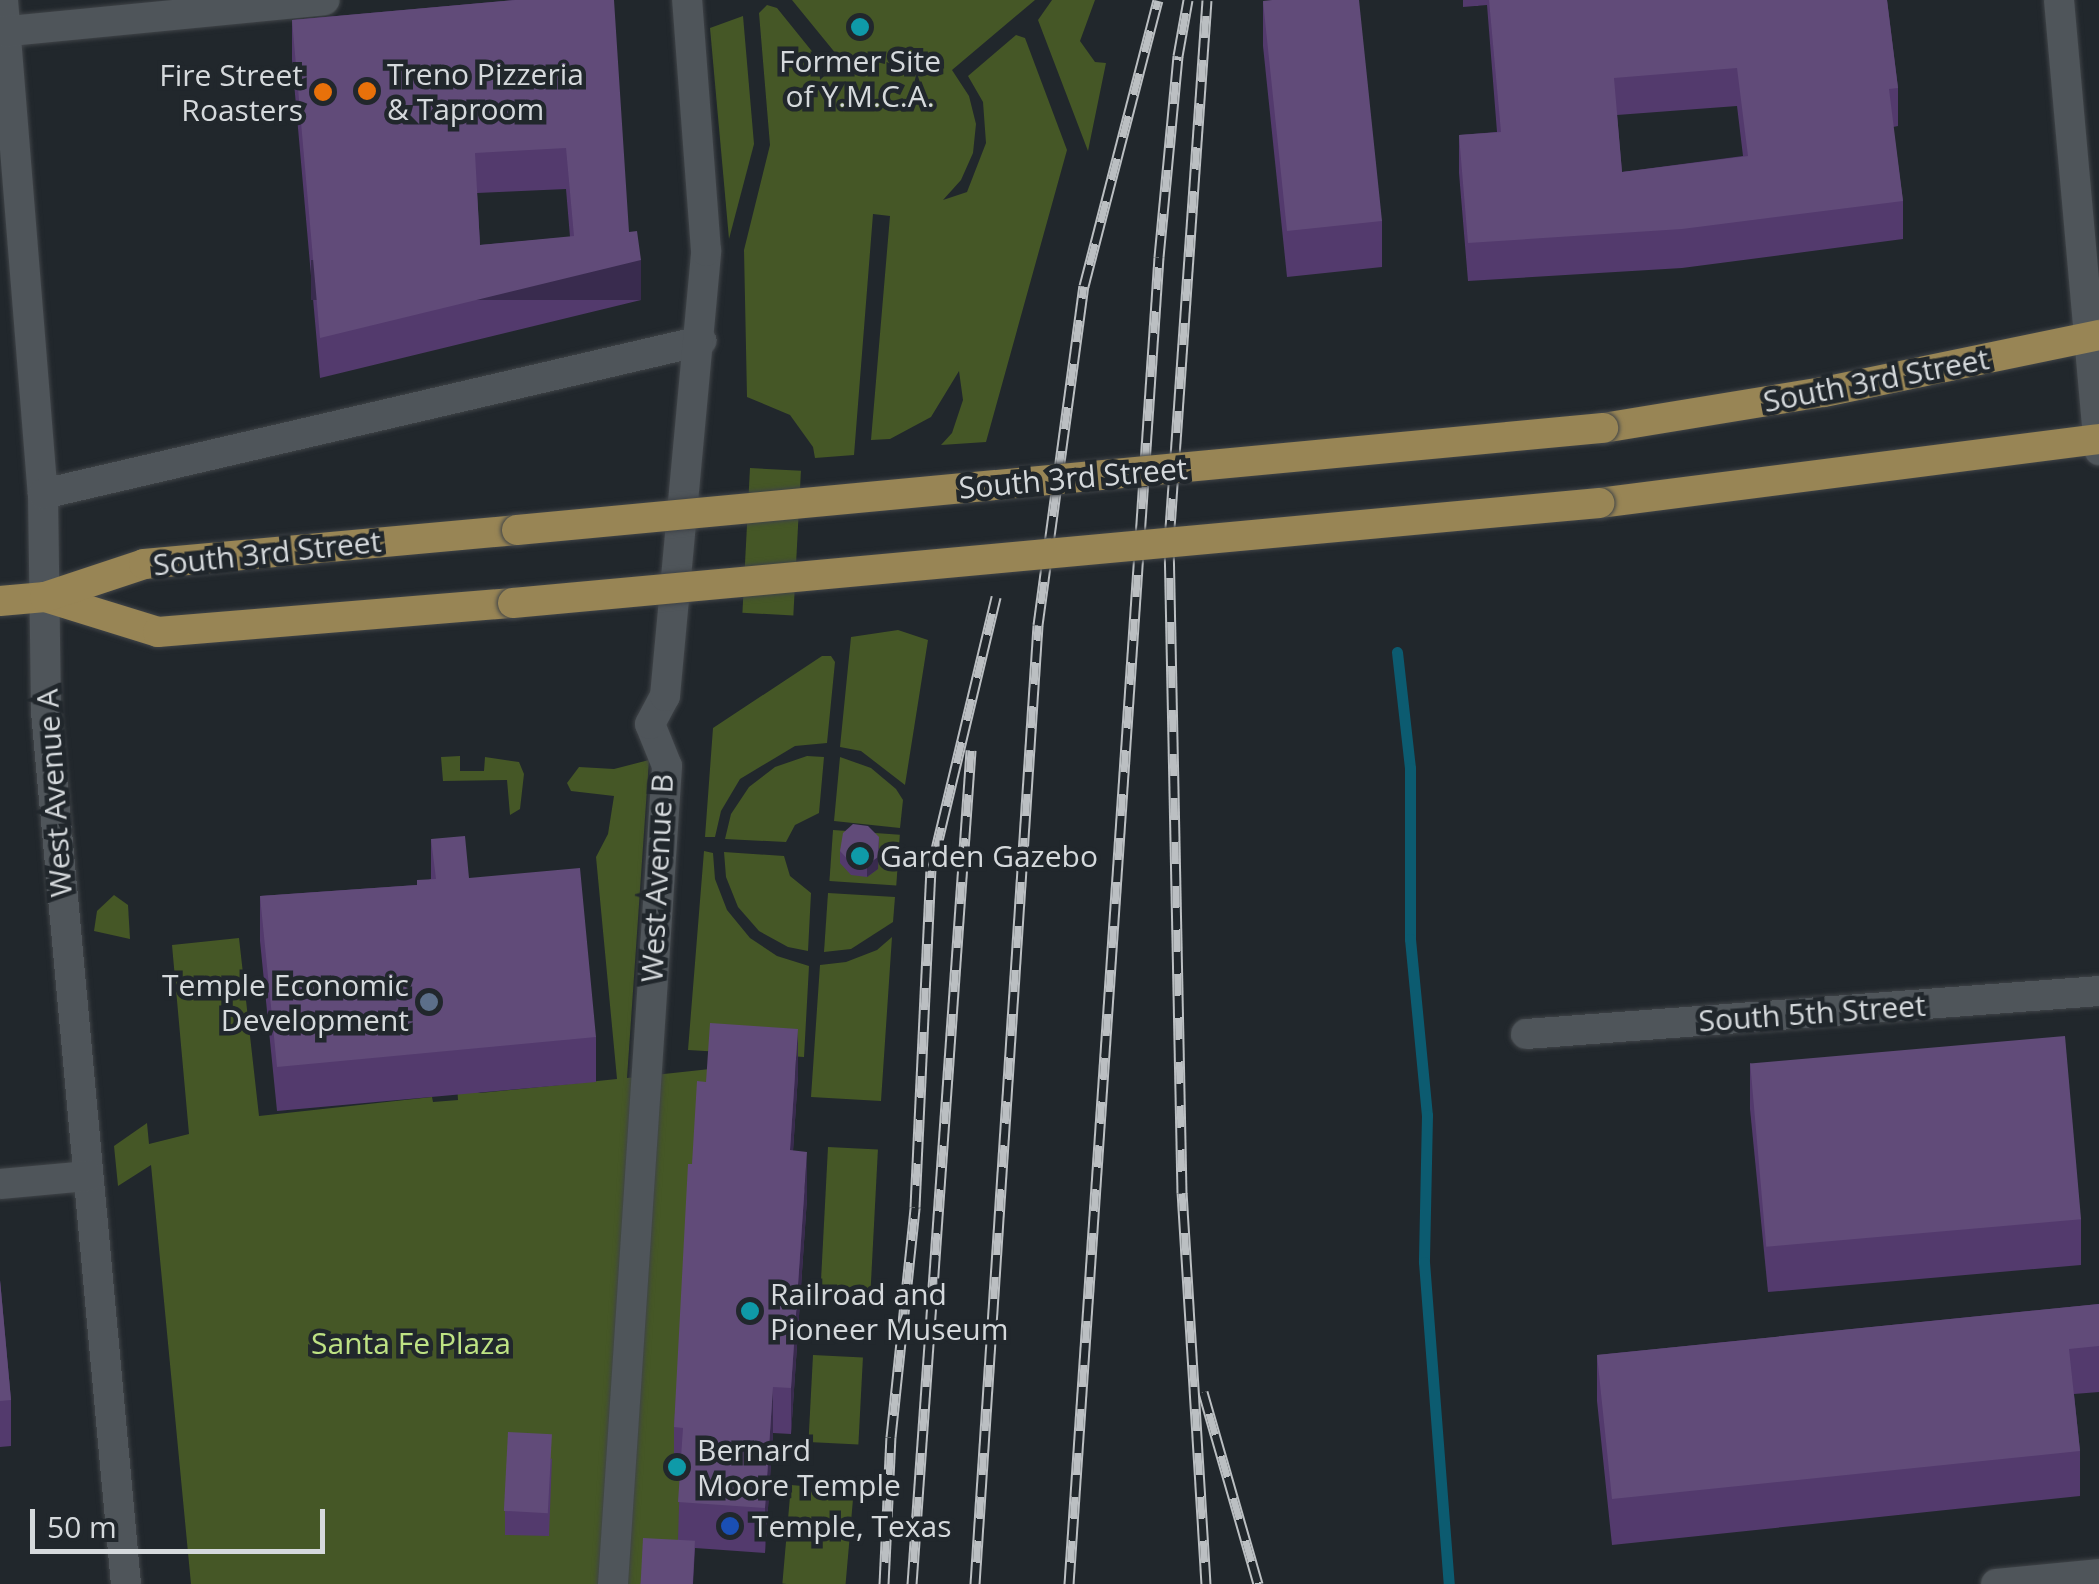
<!DOCTYPE html>
<style>
body{margin:0}
#map{position:relative;width:2099px;height:1584px;overflow:hidden;background:#21272c;font-family:"Open Sans",sans-serif}
div>[style]{position:absolute}
.green>*{inset:0;background:#455726;transform-origin:0 0}
.stream>*{height:11px;margin:-5.5px;padding:0 5.5px;transform-origin:5.5px;border-radius:5.5px;background:#0c5b70}
.roads{filter:drop-shadow(0 0 2px #404448) drop-shadow(0 0 2px #404448)}
.minor>*{height:30px;margin:-15px;padding:0 15px;transform-origin:15px;border-radius:15px;background:#4f555a}
.major>*{height:30px;margin:-15px;padding:0 15px;transform-origin:15px;border-radius:15px;background:#988555}
.rail>*{height:11px;margin-top:-5.5px;transform-origin:0;background:repeating-linear-gradient(90deg,#21272c 0 22px,#bbbfc2 0 44px);box-sizing:border-box;border-block:2px solid #bbbfc2}
.bridges{filter:drop-shadow(0 0 2px #404448) drop-shadow(0 0 2px #404448)}
.major-bridge>*{height:30px;margin:-15px;padding:0 15px;transform-origin:15px;border-radius:15px;background:#988555}
.wall>*{inset:0;background:#533a6d}
.shaded-wall>*{inset:0;background:#392b4e;transform-origin:0 0}
.building>*{inset:0;background:#614b79;transform-origin:0 0}
.dots>*{width:28px;height:28px;translate:-50% -50%;box-sizing:border-box;border:5px solid #21272c;border-radius:50%}
span{translate:-50% -50%;white-space:nowrap;text-align:center;line-height:1.15;-webkit-text-stroke:9px #21272c;paint-order:stroke}
.poi-label{font-size:30px;color:#d5d9dc}
.left{translate:0 -50%;text-align:left}
.right{translate:-100% -50%;text-align:right}
.street-label{font-size:30px;color:#d5d9dc}
.park-label{font-size:30px;color:#bee284}
.scale{position:absolute;left:30px;top:1509px;width:295px;height:45px;box-sizing:border-box;border:5px solid #d5d9dc;border-top:0;padding-left:12px;font-size:30px;line-height:35px;white-space:nowrap;color:#d5d9dc;-webkit-text-stroke:8px #21272c;paint-order:stroke}
</style>
<div id="map">
<div class="green">
<div style="clip-path:polygon(792px 0,1035px 0,952px 70px,969px 96px,976px 124px,973px 153px,961px 180px,943px 200px,967px 192px,986px 143px,983px 102px,968px 76px,1016px 35px,1025px 38px,1067px 150px,986px 442px,941px 445px,952px 433px,963px 400px,959px 371px,931px 417px,890px 439px,871px 440px,890px 216px,873px 214px,854px 455px,815px 458px,813px 447px,790px 415px,747px 397px,744px 250px,770px 145px,759px 13px,767px 5px,777px 8px,819px 60px,820px 80px,841px 60px)"></div>
<div style="clip-path:polygon(1052px 0,1095px 0,1080px 41px,1095px 62px,1106px 63px,1088px 151px,1038px 20px)"></div>
<div style="clip-path:polygon(743px 16px,754px 144px,729px 239px,710px 28px)"></div>
<div style="left:750px;top:468px;width:51px;height:145px;rotate:3deg"></div>
<div style="clip-path:polygon(898px 630px,928px 640px,905px 785px,861px 751px,840px 747px,851px 637px)"></div>
<div style="clip-path:polygon(822px 656px,831px 656px,835px 662px,827px 743px,795px 746px,740px 779px,721px 811px,715px 837px,705px 837px,713px 728px)"></div>
<div style="clip-path:polygon(460px 756px,460px 771px,484px 771px,485px 757px,519px 762px,524px 774px,520px 809px,510px 815px,507px 780px,443px 781px,441px 757px)"></div>
<div style="clip-path:polygon(807px 756px,824px 757px,819px 813px,795px 825px,786px 842px,725px 839px,731px 814px,749px 787px,775px 767px)"></div>
<div style="clip-path:polygon(840px 757px,871px 768px,896px 789px,903px 800px,900px 828px,834px 821px)"></div>
<div style="clip-path:polygon(649px 760px,627px 1078px,710px 1069px,674px 1473px,683px 1474px,678px 1547px,641px 1584px,191px 1584px,151px 1165px,118px 1186px,114px 1146px,147px 1123px,149px 1144px,189px 1134px,172px 945px,239px 938px,259px 1116px,432px 1097px,433px 1102px,458px 1100px,457px 1084px,480px 1093px,617px 1079px,596px 857px,608px 834px,614px 796px,571px 791px,567px 783px,579px 767px,614px 769px)"></div>
<div style="left:833px;top:830px;width:67px;height:51px;rotate:4deg"></div>
<div style="clip-path:polygon(704px 851px,713px 853px,715px 879px,727px 910px,750px 938px,777px 956px,809px 966px,804px 1057px,688px 1050px)"></div>
<div style="clip-path:polygon(724px 852px,784px 856px,790px 876px,811px 893px,808px 951px,788px 947px,759px 931px,738px 907px,726px 877px)"></div>
<div style="clip-path:polygon(828px 893px,895px 897px,893px 922px,851px 949px,824px 952px)"></div>
<div style="clip-path:polygon(114px 895px,128px 905px,130px 939px,94px 931px,97px 911px)"></div>
<div style="clip-path:polygon(892px 937px,881px 1101px,811px 1097px,820px 965px,846px 962px,877px 950px)"></div>
<div style="left:828px;top:1147px;width:50px;height:147px;rotate:3deg"></div>
<div style="left:813px;top:1355px;width:50px;height:87px;rotate:3deg"></div>
<div style="left:791px;top:1485px;width:63px;height:99px;rotate:5deg"></div>
</div>
<div class="stream">
<div style="left:1397px;top:652px;width:117px;rotate:83.6deg"></div>
<div style="left:1410px;top:768px;width:171px;rotate:90deg"></div>
<div style="left:1410px;top:939px;width:177px;rotate:84.5deg"></div>
<div style="left:1427px;top:1115px;width:147px;rotate:91.2deg"></div>
<div style="left:1424px;top:1262px;width:323px;rotate:85.6deg"></div>
</div>
<div class="roads">
<div class="minor">
<div style="left:3px;top:0;width:496px;rotate:85.4deg"></div>
<div style="left:43px;top:494px;width:218px;rotate:89.2deg"></div>
<div style="left:46px;top:712px;width:876px;rotate:84.76deg"></div>
<div style="left:2059px;top:0;width:452px;rotate:84.9deg"></div>
<div style="left:0;top:32px;width:326px;rotate:-5.6deg"></div>
<div style="left:43px;top:494px;width:676px;rotate:-13.09deg"></div>
<div style="left:1526px;top:1034px;width:575px;rotate:-4.29deg"></div>
<div style="left:0;top:1184px;width:88px;rotate:-5.2deg"></div>
<div style="left:613px;top:1584px;width:820px;rotate:-86.22deg"></div>
<div style="left:667px;top:766px;width:45px;rotate:-112deg"></div>
<div style="left:650px;top:724px;width:32px;rotate:-62deg"></div>
<div style="left:665px;top:696px;width:447px;rotate:-84.7deg"></div>
<div style="left:706px;top:251px;width:252px;rotate:-94.3deg"></div>
<div style="left:1996px;top:1584px;width:103px;rotate:-5.5deg"></div>
</div>
<div class="major">
<div style="left:1603px;top:428px;width:224px;rotate:-9.3deg"></div>
<div style="left:1824px;top:392px;width:281px;rotate:-11.7deg"></div>
<div style="left:1599px;top:503px;width:504px;rotate:-7.29deg"></div>
<div style="left:45px;top:597px;width:118px;rotate:17.2deg"></div>
<div style="left:158px;top:632px;width:356px;rotate:-4.7deg"></div>
<div style="left:0;top:601px;width:45px;rotate:-5.1deg"></div>
<div style="left:45px;top:597px;width:104px;rotate:-18.4deg"></div>
<div style="left:144px;top:564px;width:375px;rotate:-5.2deg"></div>
</div>
</div>
<div class="rail">
<div style="left:1203px;top:1392px;width:200px;rotate:74deg"></div>
<div style="left:884px;top:1584px;width:147px;rotate:-87.3deg"></div>
<div style="left:891px;top:1437px;width:231px;rotate:-84deg"></div>
<div style="left:915px;top:1207px;width:337px;rotate:-87.3deg"></div>
<div style="left:931px;top:870px;width:281px;rotate:-76.6deg"></div>
<div style="left:912px;top:1584px;width:836px;rotate:-85.95deg"></div>
<div style="left:975px;top:1584px;width:961px;rotate:-86.24deg"></div>
<div style="left:1038px;top:625px;width:342px;rotate:-82.3deg"></div>
<div style="left:1084px;top:286px;width:295px;rotate:-75.5deg"></div>
<div style="left:1069px;top:1584px;width:1330px;rotate:-86.12deg"></div>
<div style="left:1159px;top:257px;width:202px;rotate:-84.6deg"></div>
<div style="left:1178px;top:56px;width:57px;rotate:-79.9deg"></div>
<div style="left:1206px;top:1584px;width:392px;rotate:-93.5deg"></div>
<div style="left:1182px;top:1193px;width:651px;rotate:-91.14deg"></div>
<div style="left:1169px;top:542px;width:543px;rotate:-85.99deg"></div>
</div>
<div class="bridges">
<div class="major-bridge">
<div style="left:517px;top:530px;width:1091px;rotate:-5.37deg"></div>
<div style="left:513px;top:603px;width:1091px;rotate:-5.26deg"></div>
</div>
</div>
<div class="wall">
<div style="clip-path:polygon(evenodd,515px 0,629px 232px,641px 300px,320px 378px,292px 60px,292px 20px,515px 0,566px 189px,570px 237px,480px 245px,477px 193px,566px 189px)"></div>
<div style="clip-path:polygon(evenodd,1463px 0,1887px 0,1898px 88px,1898px 126px,1893px 127px,1903px 201px,1903px 239px,1682px 268px,1468px 281px,1459px 173px,1459px 135px,1497px 132px,1487px 5px,1463px 7px,1463px 0,1737px 106px,1743px 156px,1622px 172px,1617px 115px,1737px 106px)"></div>
<div style="clip-path:polygon(1263px 1px,1382px 221px,1382px 267px,1287px 277px,1263px 46px)"></div>
<div style="clip-path:polygon(431px 839px,469px 878px,596px 1037px,596px 1082px,277px 1111px,260px 941px,260px 896px,417px 885px,431px 879px)"></div>
<div style="clip-path:polygon(879px 849px,878px 869px,867px 877px,851px 875px,840px 863px,840px 851px)"></div>
<div style="clip-path:polygon(1750px 1063px,2081px 1219px,2081px 1265px,1768px 1292px,1750px 1109px)"></div>
<div style="clip-path:polygon(798px 1075px,793px 1151px,807px 1198px,791px 1434px,773px 1433px,765px 1553px,695px 1548px,693px 1584px,640px 1584px,678px 1540px,680px 1474px,674px 1473px,674px 1427px,692px 1164px,706px 1082px)"></div>
<div style="clip-path:polygon(0 1280px,11px 1400px,11px 1446px,0 1447px)"></div>
<div style="clip-path:polygon(2099px 1304px,2099px 1392px,2074px 1394px,2080px 1451px,2080px 1496px,1612px 1545px,1597px 1401px,1597px 1355px)"></div>
<div style="clip-path:polygon(552px 1458px,549px 1536px,505px 1535px,505px 1511px)"></div>
</div>
<div class="shaded-wall">
<div style="left:641px;top:260px;width:40px;height:330px;rotate:90deg"></div>
<div style="clip-path:polygon(879px 837px,878px 869px,867px 877px,867px 865px)"></div>
<div style="clip-path:polygon(798px 1029px,798px 1075px,790px 1196px,790px 1150px)"></div>
<div style="clip-path:polygon(807px 1152px,807px 1198px,791px 1434px,791px 1388px)"></div>
<div style="clip-path:polygon(773px 1387px,773px 1433px,765px 1553px,765px 1508px)"></div>
</div>
<div class="building">
<div style="clip-path:polygon(evenodd,515px 0,614px 0,629px 232px,637px 231px,641px 260px,320px 338px,292px 20px,515px 0,566px 148px,574px 236px,480px 245px,475px 153px,566px 148px)"></div>
<div style="clip-path:polygon(1272px 0,1359px 0,1382px 221px,1287px 231px,1263px 1px)"></div>
<div style="clip-path:polygon(evenodd,1489px 0,1887px 0,1898px 88px,1889px 89px,1903px 201px,1682px 229px,1468px 243px,1459px 135px,1501px 132px,1489px 0,1737px 68px,1748px 156px,1622px 172px,1614px 78px,1737px 68px)"></div>
<div style="clip-path:polygon(853px 824px,868px 826px,879px 837px,878px 857px,867px 865px,851px 863px,840px 851px,843px 833px)"></div>
<div style="clip-path:polygon(465px 836px,469px 878px,580px 868px,596px 1037px,277px 1067px,260px 896px,417px 885px,417px 880px,436px 879px,431px 839px)"></div>
<div style="clip-path:polygon(710px 1023px,798px 1029px,790px 1150px,807px 1152px,791px 1388px,773px 1387px,765px 1508px,678px 1502px,683px 1428px,674px 1427px,688px 1164px,692px 1164px,697px 1081px,706px 1082px)"></div>
<div style="left:2065px;top:1036px;width:184px;height:316px;rotate:85deg"></div>
<div style="clip-path:polygon(0 1280px,11px 1400px,0 1401px)"></div>
<div style="clip-path:polygon(2099px 1304px,2099px 1346px,2069px 1349px,2080px 1451px,1612px 1499px,1597px 1355px)"></div>
<div style="left:508px;top:1432px;width:44px;height:79px;rotate:3deg"></div>
<div style="left:643px;top:1538px;width:52px;height:46px;rotate:3deg"></div>
</div>
<div class="dots">
<div style="left:860px;top:27px;background:#0f9aa8"></div>
<div style="left:367px;top:91px;background:#e8710a"></div>
<div style="left:323px;top:92px;background:#e8710a"></div>
<div style="left:860px;top:856px;background:#0f9aa8"></div>
<div style="left:429px;top:1002px;background:#5c6f8a"></div>
<div style="left:750px;top:1311px;background:#0f9aa8"></div>
<div style="left:677px;top:1467px;background:#0f9aa8"></div>
<div style="left:730px;top:1526px;background:#1a4fb4"></div>
</div>
<div class="poi-label">
<span style="left:860px;top:78px">Former Site<br>of Y.M.C.A.</span>
<span class="left" style="left:387px;top:91px">Treno Pizzeria<br>&amp; Taproom</span>
<span class="right" style="left:303px;top:92px">Fire Street<br>Roasters</span>
<span class="left" style="left:880px;top:856px">Garden Gazebo</span>
<span class="right" style="left:409px;top:1002px">Temple Economic<br>Development</span>
<span class="left" style="left:770px;top:1311px">Railroad and<br>Pioneer Museum</span>
<span class="left" style="left:697px;top:1467px">Bernard<br>Moore Temple</span>
<span class="left" style="left:752px;top:1526px">Temple, Texas</span>
</div>
<div class="street-label">
<span style="left:1876px;top:380px;rotate:-11deg">South 3rd Street</span>
<span style="left:1073px;top:478px;rotate:-5deg">South 3rd Street</span>
<span style="left:267px;top:553px;rotate:-6deg">South 3rd Street</span>
<span style="left:54px;top:793px;rotate:-94deg">West Avenue A</span>
<span style="left:657px;top:878px;rotate:-87deg">West Avenue B</span>
<span style="left:1812px;top:1013px;rotate:-4deg">South 5th Street</span>
</div>
<div class="park-label">
<span style="left:411px;top:1343px">Santa Fe Plaza</span>
</div>
<div class="scale">50 m</div>
</div>
